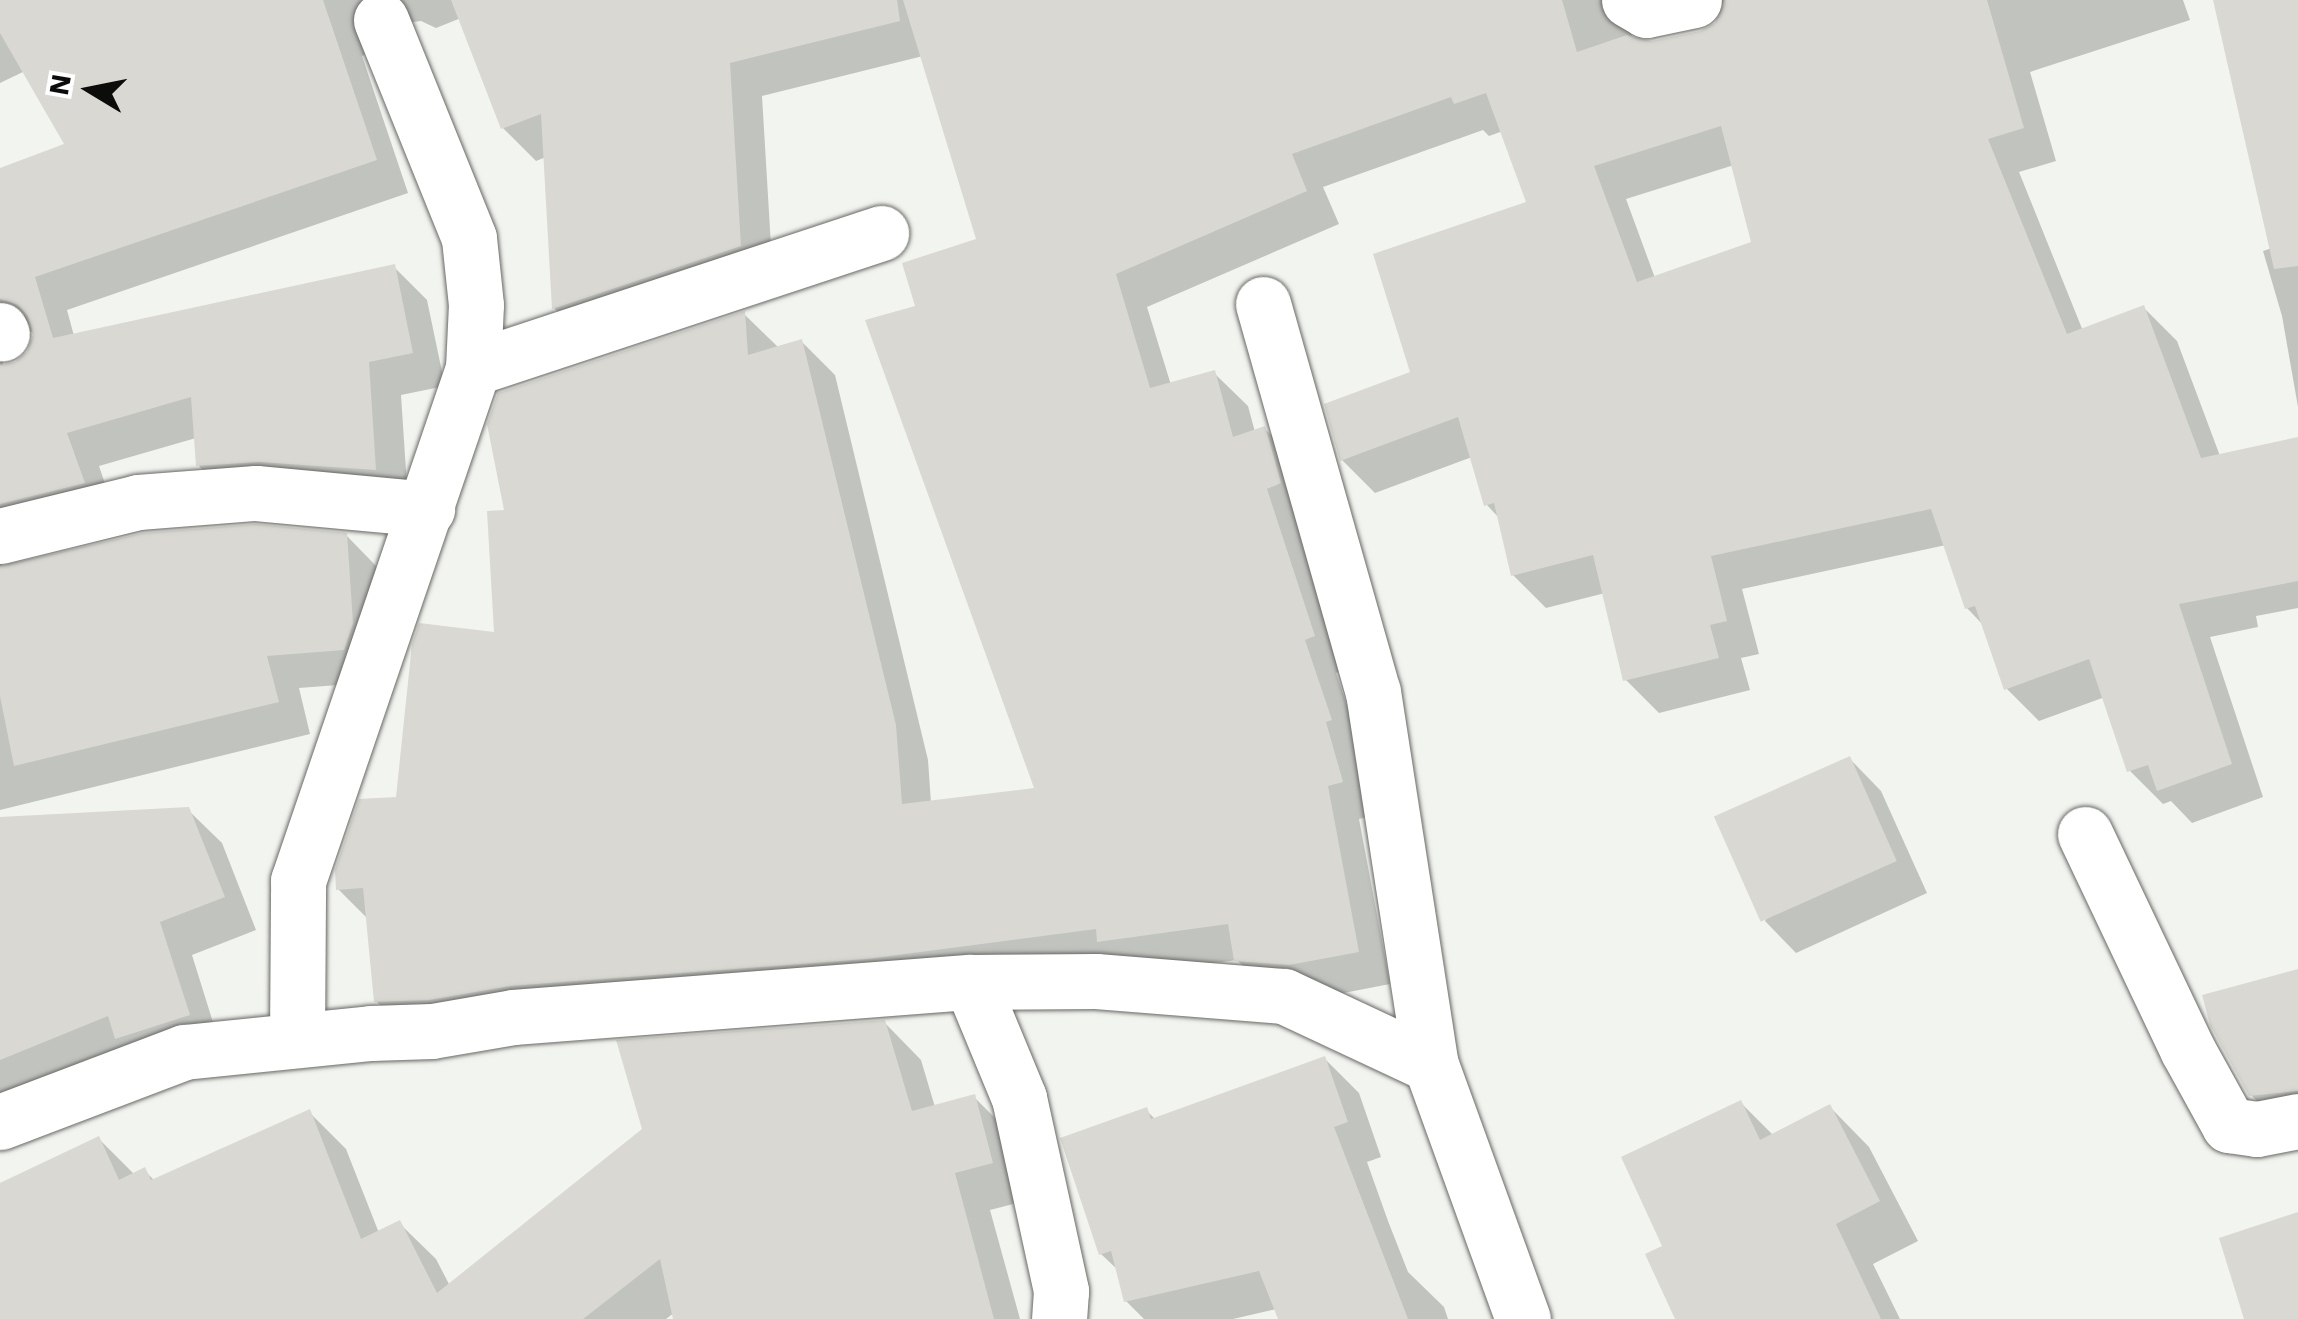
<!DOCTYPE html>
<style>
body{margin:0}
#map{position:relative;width:2298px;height:1319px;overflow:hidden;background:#f2f4ef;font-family:"Work Sans",sans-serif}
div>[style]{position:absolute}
.shadow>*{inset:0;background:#0003}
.building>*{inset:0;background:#dad8d3;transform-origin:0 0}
.roads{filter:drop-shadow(0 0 2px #686965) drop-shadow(0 0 2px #686965)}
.minor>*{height:55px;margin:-27.5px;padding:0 27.5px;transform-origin:27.5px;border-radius:27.5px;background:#fff}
span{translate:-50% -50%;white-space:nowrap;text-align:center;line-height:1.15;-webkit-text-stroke:8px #fff;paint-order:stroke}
.north{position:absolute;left:40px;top:40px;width:100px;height:100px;-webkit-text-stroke:8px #fff;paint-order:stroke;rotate:280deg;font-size:28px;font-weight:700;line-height:40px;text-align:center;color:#0c0d0b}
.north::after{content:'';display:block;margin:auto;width:35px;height:45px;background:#0c0d0b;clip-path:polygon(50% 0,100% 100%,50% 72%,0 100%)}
</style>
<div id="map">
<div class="shadow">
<div style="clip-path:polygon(evenodd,0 0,2183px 0,2190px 20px,2030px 72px,2056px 161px,2019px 172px,2083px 331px,2144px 308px,2177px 341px,2220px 456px,2298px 440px,2298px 608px,2256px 616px,2258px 627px,2210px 637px,2263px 797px,2192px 823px,2171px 801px,2163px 804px,2130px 771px,2105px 697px,2039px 721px,2006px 688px,1984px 626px,1967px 608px,1946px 545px,1742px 589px,1759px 654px,1741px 658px,1750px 690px,1659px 713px,1626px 680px,1605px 593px,1546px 608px,1513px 575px,1500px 519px,1487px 505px,1472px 457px,1375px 493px,1342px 460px,1413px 374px,1530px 204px,1503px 131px,1489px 136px,1483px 130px,1323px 187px,1339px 224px,1147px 307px,1171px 385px,1214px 373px,1248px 406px,1255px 432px,1264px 428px,1297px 461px,1346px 669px,1336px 673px,1363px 753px,1374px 815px,1359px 819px,1390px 984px,1323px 997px,1270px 993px,1237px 960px,1133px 974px,409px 1034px,376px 1001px,368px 919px,338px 889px,398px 799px,497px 634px,507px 512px,744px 314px,779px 348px,802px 342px,835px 375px,928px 760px,931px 803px,1038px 790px,919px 307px,979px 241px,923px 56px,762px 96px,773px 279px,587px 341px,554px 308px,546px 157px,536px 161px,503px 128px,461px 18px,436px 28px,421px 21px,404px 23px,383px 48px,362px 56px,408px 193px,67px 310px,74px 336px,394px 267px,427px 300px,445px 386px,401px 395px,408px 501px,231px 498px,198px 465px,196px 438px,99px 466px,116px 516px,2px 562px,2px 569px,346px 535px,379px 569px,377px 682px,299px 688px,310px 734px,0 810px,0 170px,68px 145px,25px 71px,0 83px,0 0,1726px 4px,1717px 24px,1702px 33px,1651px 43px,1631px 40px,1635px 17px,1726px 4px,0 0,1734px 165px,1754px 243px,1655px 278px,1626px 199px,1734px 165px,0 0,35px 331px,30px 353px,16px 365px,2px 368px,7px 345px,20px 334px,35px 331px)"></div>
<div style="clip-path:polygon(2236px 0,2298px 0,2298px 407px,2282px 316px,2263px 251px,2272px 248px)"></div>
<div style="clip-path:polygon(1850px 759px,1881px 791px,1927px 893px,1796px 953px,1765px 921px)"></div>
<div style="clip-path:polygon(188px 810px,222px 843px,256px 930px,192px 955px,221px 1048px,0 1106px,0 819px)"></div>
<div style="clip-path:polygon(2298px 972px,2298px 1118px,2276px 1120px,2251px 1095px)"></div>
<div style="clip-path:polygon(884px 1022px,921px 1060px,935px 1107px,974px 1097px,1011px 1134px,1028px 1200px,990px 1210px,1020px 1319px,676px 1319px,675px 1312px,666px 1319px,0 1319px,0 1193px,99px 1139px,135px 1175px,144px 1170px,155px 1181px,309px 1112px,346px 1149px,379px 1233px,399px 1223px,436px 1259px,450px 1286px)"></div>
<div style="clip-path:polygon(1324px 1058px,1359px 1093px,1381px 1157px,1367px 1162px,1388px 1221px,1408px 1272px,1444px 1307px,1448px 1319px,1280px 1319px,1276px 1309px,1233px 1319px,1144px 1319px,1126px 1301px,1119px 1271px,1101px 1254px,1146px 1110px,1156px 1120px)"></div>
<div style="clip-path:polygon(1741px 1103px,1774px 1136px,1830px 1107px,1869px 1147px,1918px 1241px,1873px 1264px,1900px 1319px,1678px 1319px,1665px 1247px)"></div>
</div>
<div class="building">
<div style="clip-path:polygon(0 0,323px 0,377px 160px,35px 277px,53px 338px,395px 264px,413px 353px,369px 362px,376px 470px,259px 462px,196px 466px,191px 397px,67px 433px,85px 483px,0 504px,0 365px,15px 362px,27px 352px,33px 335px,28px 316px,18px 305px,0 299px,0 168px,64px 144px,0 33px)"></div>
<div style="clip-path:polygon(451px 0,897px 0,900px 21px,730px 63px,741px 246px,552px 309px,541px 114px,501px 129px)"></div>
<div style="clip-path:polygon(evenodd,903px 0,1562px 0,1577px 52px,1627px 35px,1652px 41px,1700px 31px,1715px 23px,1724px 0,1987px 0,2024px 128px,1988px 139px,2067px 334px,2144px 305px,2201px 458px,2298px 437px,2298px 581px,2179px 604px,2232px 764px,2157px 791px,2148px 765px,2127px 772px,2089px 659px,2004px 690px,1975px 606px,1965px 609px,1931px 509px,1711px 556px,1727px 621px,1710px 625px,1719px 658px,1623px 681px,1593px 555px,1511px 576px,1494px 503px,1484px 506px,1458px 417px,1340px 461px,1324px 404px,1410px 372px,1373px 254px,1526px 202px,1486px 93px,1454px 104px,1451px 97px,1292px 154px,1307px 191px,1116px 274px,1150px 388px,1215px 370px,1233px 437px,1265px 426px,1281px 483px,1267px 489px,1315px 636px,1305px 640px,1332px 720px,1326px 722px,1343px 782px,1328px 786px,1359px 952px,1289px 965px,1234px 961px,1228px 924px,1097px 942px,1096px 929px,867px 959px,510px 986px,429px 1000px,374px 1002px,363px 888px,336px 890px,335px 870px,359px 799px,396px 797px,412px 644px,419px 623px,494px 632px,487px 511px,504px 510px,487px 424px,498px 393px,745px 311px,748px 355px,802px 339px,896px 725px,902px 804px,1034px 788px,865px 320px,915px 306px,902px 263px,976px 239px,903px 0,1721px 126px,1751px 242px,1637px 282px,1594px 166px,1721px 126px)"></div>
<div style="clip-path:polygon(2213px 0,2298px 0,2298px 266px,2274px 269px)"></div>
<div style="clip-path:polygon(256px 524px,347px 533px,353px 623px,344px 650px,267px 656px,279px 702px,14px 766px,0 696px,0 566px,143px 533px)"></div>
<div style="left:1850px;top:756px;width:115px;height:149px;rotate:66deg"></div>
<div style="clip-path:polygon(189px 807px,225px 897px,160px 922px,190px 1015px,115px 1039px,108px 1016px,0 1060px,0 817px)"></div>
<div style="clip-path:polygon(2298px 969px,2298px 1091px,2249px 1096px,2210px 1025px,2202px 995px)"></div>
<div style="clip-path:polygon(885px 1020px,912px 1111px,975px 1094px,993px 1163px,955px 1173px,994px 1319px,673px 1319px,660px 1259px,583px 1319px,0 1319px,0 1183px,99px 1136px,119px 1180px,145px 1167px,151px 1180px,310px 1109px,361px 1239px,400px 1220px,437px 1293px,642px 1129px,616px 1040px)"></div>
<div style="clip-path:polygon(1325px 1056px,1348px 1122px,1334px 1127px,1408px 1319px,1278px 1319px,1259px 1271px,1124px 1302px,1111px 1251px,1099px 1255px,1060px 1138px,1147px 1107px,1151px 1119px)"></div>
<div style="clip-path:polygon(1741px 1100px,1760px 1140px,1830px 1104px,1880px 1201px,1836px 1224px,1881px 1319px,1675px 1319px,1645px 1254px,1662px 1246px,1621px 1157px)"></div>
<div style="clip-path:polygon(2298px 1212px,2298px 1319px,2244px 1319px,2219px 1238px)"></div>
</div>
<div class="roads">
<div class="minor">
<div style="left:1629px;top:0;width:20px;rotate:30deg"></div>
<div style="left:1646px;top:10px;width:49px;rotate:-11.8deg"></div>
<div style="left:1263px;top:304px;width:403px;rotate:74.2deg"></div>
<div style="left:1373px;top:692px;width:377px;rotate:81.2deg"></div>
<div style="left:1431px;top:1065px;width:270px;rotate:70.1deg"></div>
<div style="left:0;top:330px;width:4px;rotate:63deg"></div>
<div style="left:473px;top:368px;width:430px;rotate:-18.3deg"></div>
<div style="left:0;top:536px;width:142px;rotate:-13.8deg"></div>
<div style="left:138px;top:502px;width:118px;rotate:-4.4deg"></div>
<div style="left:256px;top:493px;width:172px;rotate:5.3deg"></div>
<div style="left:2085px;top:834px;width:238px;rotate:64.6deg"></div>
<div style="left:2187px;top:1049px;width:87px;rotate:61.1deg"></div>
<div style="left:2229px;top:1125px;width:28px;rotate:8deg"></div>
<div style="left:2257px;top:1129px;width:42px;rotate:-11deg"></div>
<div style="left:971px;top:982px;width:126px;rotate:67.5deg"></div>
<div style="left:1019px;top:1098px;width:198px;rotate:77.7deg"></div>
<div style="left:1061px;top:1291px;width:28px;rotate:94deg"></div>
<div style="left:297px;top:1040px;width:159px;rotate:-89.6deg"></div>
<div style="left:298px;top:881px;width:542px;rotate:-71.16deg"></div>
<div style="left:473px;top:368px;width:63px;rotate:-87.3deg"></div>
<div style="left:476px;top:305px;width:67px;rotate:-96deg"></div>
<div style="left:469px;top:238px;width:235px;rotate:-112deg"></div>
<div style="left:0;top:1122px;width:197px;rotate:-20.8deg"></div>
<div style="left:184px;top:1052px;width:188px;rotate:-5.8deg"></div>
<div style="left:371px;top:1033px;width:61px;rotate:-1.9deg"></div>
<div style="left:432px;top:1031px;width:82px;rotate:-9.8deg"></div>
<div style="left:513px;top:1017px;width:459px;rotate:-4.4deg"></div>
<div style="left:971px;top:982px;width:125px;rotate:-0.5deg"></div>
<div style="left:1096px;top:981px;width:189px;rotate:4.6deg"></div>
<div style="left:1284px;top:996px;width:162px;rotate:25.1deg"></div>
</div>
</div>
<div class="north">N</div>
</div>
